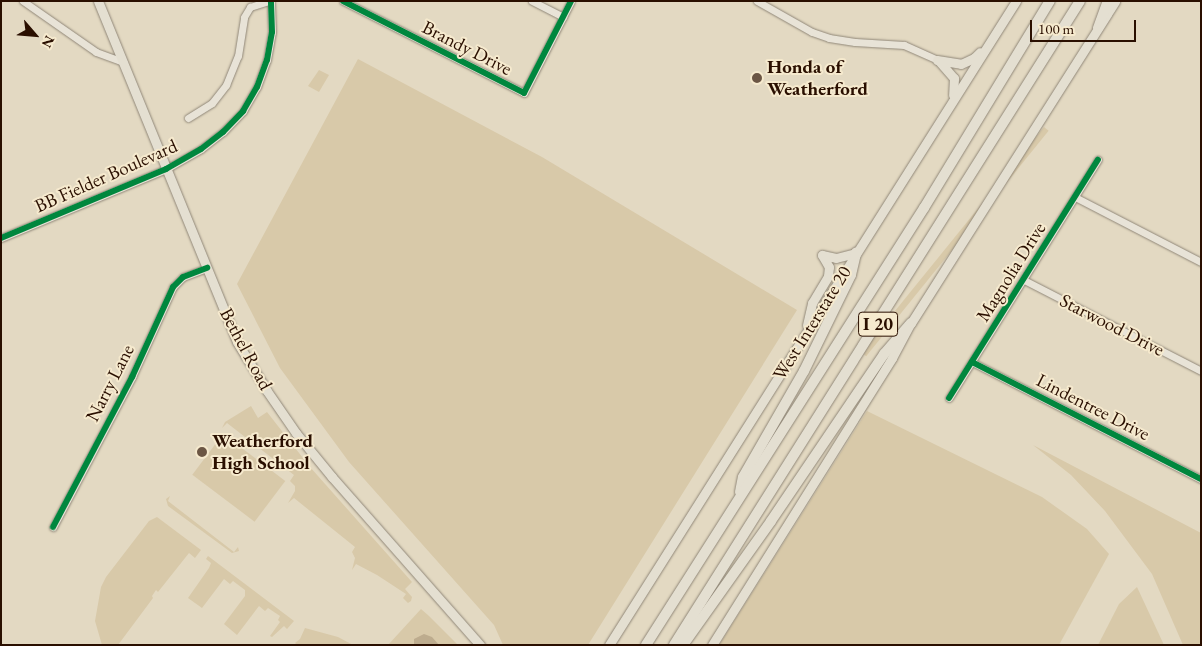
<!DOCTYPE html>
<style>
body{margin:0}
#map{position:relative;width:1202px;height:646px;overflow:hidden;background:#e3d9c2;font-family:"EB Garamond",serif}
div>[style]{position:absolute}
.green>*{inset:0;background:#d8c9a9;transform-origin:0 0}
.water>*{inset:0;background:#bdac8e}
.roads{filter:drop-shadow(0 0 1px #908778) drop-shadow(0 0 1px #908778)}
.minor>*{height:7px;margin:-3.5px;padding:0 3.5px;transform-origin:3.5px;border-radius:3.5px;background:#e8e3d7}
.major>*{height:9px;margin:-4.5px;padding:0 4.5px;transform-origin:4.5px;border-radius:4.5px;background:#e4dfd1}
.highway>*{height:10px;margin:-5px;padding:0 5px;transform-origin:5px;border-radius:5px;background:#e4dfd1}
.cycleway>*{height:6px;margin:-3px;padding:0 3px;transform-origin:3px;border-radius:3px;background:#00873e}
.dots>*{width:14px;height:14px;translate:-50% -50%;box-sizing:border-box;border:2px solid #f6eace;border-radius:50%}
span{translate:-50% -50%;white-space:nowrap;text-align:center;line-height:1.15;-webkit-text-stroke:4px #f6eace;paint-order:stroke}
.shield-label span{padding:1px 4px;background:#f6eace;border:1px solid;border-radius:4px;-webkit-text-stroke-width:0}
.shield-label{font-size:18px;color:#2a0f00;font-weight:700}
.street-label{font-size:19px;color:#2a0f00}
.poi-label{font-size:19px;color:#2a0f00;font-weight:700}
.left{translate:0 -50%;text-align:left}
.frame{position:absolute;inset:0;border:2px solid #2a0f00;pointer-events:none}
.north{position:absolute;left:10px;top:10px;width:50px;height:50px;-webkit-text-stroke:4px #f6eace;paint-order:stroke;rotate:117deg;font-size:14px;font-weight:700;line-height:20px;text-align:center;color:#2a0f00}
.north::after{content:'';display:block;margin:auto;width:18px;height:22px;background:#2a0f00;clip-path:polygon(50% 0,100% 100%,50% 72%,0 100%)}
.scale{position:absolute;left:1030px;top:20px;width:106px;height:22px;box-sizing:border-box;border:2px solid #2a0f00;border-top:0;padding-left:6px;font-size:15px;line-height:18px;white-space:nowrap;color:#2a0f00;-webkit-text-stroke:4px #f6eace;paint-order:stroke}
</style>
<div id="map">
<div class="green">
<div style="clip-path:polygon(358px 59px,542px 157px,797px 310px,588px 645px,503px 645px,494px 625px,349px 462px,280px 368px,237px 284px)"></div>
<div style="clip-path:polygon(319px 70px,329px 75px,319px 92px,308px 86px)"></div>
<div style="left:1044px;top:127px;width:6px;height:290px;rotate:39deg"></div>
<div style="clip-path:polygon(251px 406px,258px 418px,267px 412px,310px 467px,412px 582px,405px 589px,412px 597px,411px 601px,408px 603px,403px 598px,406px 594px,377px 575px,356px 564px,352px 570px,355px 558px,352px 552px,355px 547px,294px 498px,288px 503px,295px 491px,295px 486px,290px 481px,294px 475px,227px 423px,222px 428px,225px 422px)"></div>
<div style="clip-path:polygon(867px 411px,1042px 497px,1087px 529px,1109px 554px,1059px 645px,719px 645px)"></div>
<div style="left:223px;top:434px;width:78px;height:51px;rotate:37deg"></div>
<div style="clip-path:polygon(1033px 445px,1201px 533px,1201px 645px,1183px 645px,1152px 574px,1105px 511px,1071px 475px)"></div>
<div style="clip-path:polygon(170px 496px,168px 501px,234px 552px,238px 547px,239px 551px,232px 553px,168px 506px,166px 499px)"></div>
<div style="clip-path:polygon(157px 517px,201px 550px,195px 558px,189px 553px,158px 592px,156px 590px,152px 596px,153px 598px,118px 645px,102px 645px,95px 621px,101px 587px,106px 577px,149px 521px)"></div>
<div style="clip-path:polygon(208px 556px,294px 621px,287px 629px,284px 626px,272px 637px,270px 636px,280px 622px,278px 620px,280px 616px,268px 608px,265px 611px,259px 606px,237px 635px,224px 624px,245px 596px,245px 590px,233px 581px,230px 584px,224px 579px,202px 608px,188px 598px,209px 568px,211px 563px,206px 559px)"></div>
<div style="clip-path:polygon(1137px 587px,1164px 645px,1098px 645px,1119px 604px)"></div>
<div style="clip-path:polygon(421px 609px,429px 616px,458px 645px,388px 645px)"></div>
<div style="clip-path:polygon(305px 628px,338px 637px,353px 645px,297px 645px,295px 643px,300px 639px)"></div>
</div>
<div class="water">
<div style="clip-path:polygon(424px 634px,432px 637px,439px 645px,414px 645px,414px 639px)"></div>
</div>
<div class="roads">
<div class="minor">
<div style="left:23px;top:1px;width:89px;rotate:34.9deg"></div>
<div style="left:96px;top:52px;width:29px;rotate:20deg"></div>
<div style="left:343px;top:1px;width:203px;rotate:26.9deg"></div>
<div style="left:524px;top:93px;width:103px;rotate:-62.9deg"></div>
<div style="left:532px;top:1px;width:35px;rotate:27deg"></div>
<div style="left:757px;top:1px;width:63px;rotate:29.4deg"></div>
<div style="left:812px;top:32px;width:18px;rotate:19deg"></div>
<div style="left:829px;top:38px;width:26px;rotate:9deg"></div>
<div style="left:855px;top:42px;width:49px;rotate:3.5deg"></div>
<div style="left:904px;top:45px;width:36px;rotate:24deg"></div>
<div style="left:188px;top:118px;width:28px;rotate:-32deg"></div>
<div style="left:212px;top:103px;width:23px;rotate:-52deg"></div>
<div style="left:226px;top:85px;width:31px;rotate:-68deg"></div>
<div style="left:238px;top:56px;width:39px;rotate:-81deg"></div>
<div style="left:244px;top:17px;width:12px;rotate:-59deg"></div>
<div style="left:250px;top:7px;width:19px;rotate:-18deg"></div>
<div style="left:1075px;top:197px;width:142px;rotate:27.3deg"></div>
<div style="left:1px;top:238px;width:179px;rotate:-22.7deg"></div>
<div style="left:166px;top:169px;width:40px;rotate:-29.7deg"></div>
<div style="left:201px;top:149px;width:28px;rotate:-38deg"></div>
<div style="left:223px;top:132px;width:29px;rotate:-46deg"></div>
<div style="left:243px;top:111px;width:28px;rotate:-60deg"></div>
<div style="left:257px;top:87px;width:29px;rotate:-70deg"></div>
<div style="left:267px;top:60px;width:28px;rotate:-80deg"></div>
<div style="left:272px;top:32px;width:31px;rotate:-92deg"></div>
<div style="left:1024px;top:280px;width:199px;rotate:27.2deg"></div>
<div style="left:972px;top:362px;width:257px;rotate:27.1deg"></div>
<div style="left:949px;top:398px;width:281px;rotate:-58deg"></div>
<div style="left:53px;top:527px;width:170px;rotate:-62.2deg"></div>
<div style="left:132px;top:377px;width:99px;rotate:-65.5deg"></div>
<div style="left:173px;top:287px;width:14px;rotate:-45deg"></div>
<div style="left:183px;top:277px;width:26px;rotate:-21deg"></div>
</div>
<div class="major">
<div style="left:98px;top:1px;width:368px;rotate:67.8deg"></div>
<div style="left:237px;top:342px;width:57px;rotate:58.5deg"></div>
<div style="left:267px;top:391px;width:51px;rotate:55.4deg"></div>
<div style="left:296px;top:433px;width:57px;rotate:50.7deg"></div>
<div style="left:332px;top:477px;width:224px;rotate:48.6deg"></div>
<div style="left:937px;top:60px;width:24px;rotate:9deg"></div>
<div style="left:961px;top:64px;width:14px;rotate:-25deg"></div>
<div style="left:974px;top:58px;width:8px;rotate:-45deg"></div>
<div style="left:939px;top:61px;width:23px;rotate:49deg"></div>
<div style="left:954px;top:78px;width:17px;rotate:93deg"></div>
<div style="left:822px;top:255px;width:14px;rotate:12deg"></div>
<div style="left:836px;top:258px;width:21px;rotate:-14deg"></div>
<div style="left:807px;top:325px;width:23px;rotate:-77deg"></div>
<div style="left:812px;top:303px;width:31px;rotate:-59deg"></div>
<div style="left:828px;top:276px;width:9px;rotate:-84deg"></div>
<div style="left:829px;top:267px;width:14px;rotate:-120deg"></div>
<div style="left:609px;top:645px;width:762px;rotate:-57.71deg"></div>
<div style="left:712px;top:645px;width:339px;rotate:-57.9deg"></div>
<div style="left:892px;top:358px;width:40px;rotate:-62deg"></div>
<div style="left:911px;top:323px;width:381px;rotate:-57.6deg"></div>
</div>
<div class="highway">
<div style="left:1098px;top:28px;width:29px;rotate:-70deg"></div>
<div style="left:740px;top:492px;width:15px;rotate:-79deg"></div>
<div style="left:743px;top:477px;width:122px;rotate:-60.1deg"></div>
<div style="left:804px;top:371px;width:107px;rotate:-63.9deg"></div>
<div style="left:851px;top:275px;width:23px;rotate:-77deg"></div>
<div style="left:646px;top:645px;width:518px;rotate:-57.54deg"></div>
<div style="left:924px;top:208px;width:242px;rotate:-58.7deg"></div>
<div style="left:674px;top:645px;width:761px;rotate:-57.77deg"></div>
<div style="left:683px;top:645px;width:152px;rotate:-54.6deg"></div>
<div style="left:771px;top:521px;width:202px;rotate:-55.9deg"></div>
<div style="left:884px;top:354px;width:41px;rotate:-48.9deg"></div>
</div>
</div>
<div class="cycleway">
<div style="left:343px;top:1px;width:203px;rotate:26.9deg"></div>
<div style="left:524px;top:93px;width:103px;rotate:-62.9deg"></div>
<div style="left:1px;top:238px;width:179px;rotate:-22.7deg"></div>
<div style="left:166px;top:169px;width:40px;rotate:-29.7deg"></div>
<div style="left:201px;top:149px;width:28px;rotate:-38deg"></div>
<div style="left:223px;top:132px;width:29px;rotate:-46deg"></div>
<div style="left:243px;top:111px;width:28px;rotate:-60deg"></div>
<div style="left:257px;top:87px;width:29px;rotate:-70deg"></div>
<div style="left:267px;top:60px;width:28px;rotate:-80deg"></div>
<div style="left:272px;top:32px;width:31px;rotate:-92deg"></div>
<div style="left:972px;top:362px;width:257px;rotate:27.1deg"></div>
<div style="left:949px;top:398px;width:281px;rotate:-58deg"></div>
<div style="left:53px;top:527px;width:170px;rotate:-62.2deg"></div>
<div style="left:132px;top:377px;width:99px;rotate:-65.5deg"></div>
<div style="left:173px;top:287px;width:14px;rotate:-45deg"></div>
<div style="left:183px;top:277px;width:26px;rotate:-21deg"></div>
</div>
<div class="dots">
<div style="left:757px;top:78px;background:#6b5644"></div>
<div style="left:202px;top:452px;background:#6b5644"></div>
</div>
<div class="shield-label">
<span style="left:878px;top:324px">I 20</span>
</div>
<div class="street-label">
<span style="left:467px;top:48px;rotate:27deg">Brandy Drive</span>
<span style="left:106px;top:176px;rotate:-24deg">BB Fielder Boulevard</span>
<span style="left:1011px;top:272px;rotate:-58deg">Magnolia Drive</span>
<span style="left:812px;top:323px;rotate:-58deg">West Interstate 20</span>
<span style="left:1112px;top:325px;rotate:27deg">Starwood Drive</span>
<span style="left:246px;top:349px;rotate:62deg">Bethel Road</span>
<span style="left:110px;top:383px;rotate:-63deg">Narry Lane</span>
<span style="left:1093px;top:407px;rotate:27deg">Lindentree Drive</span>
</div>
<div class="poi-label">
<span class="left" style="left:767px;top:78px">Honda of<br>Weatherford</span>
<span class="left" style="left:212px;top:452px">Weatherford<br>High School</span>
</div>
<div class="frame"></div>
<div class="north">N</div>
<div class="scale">100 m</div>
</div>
